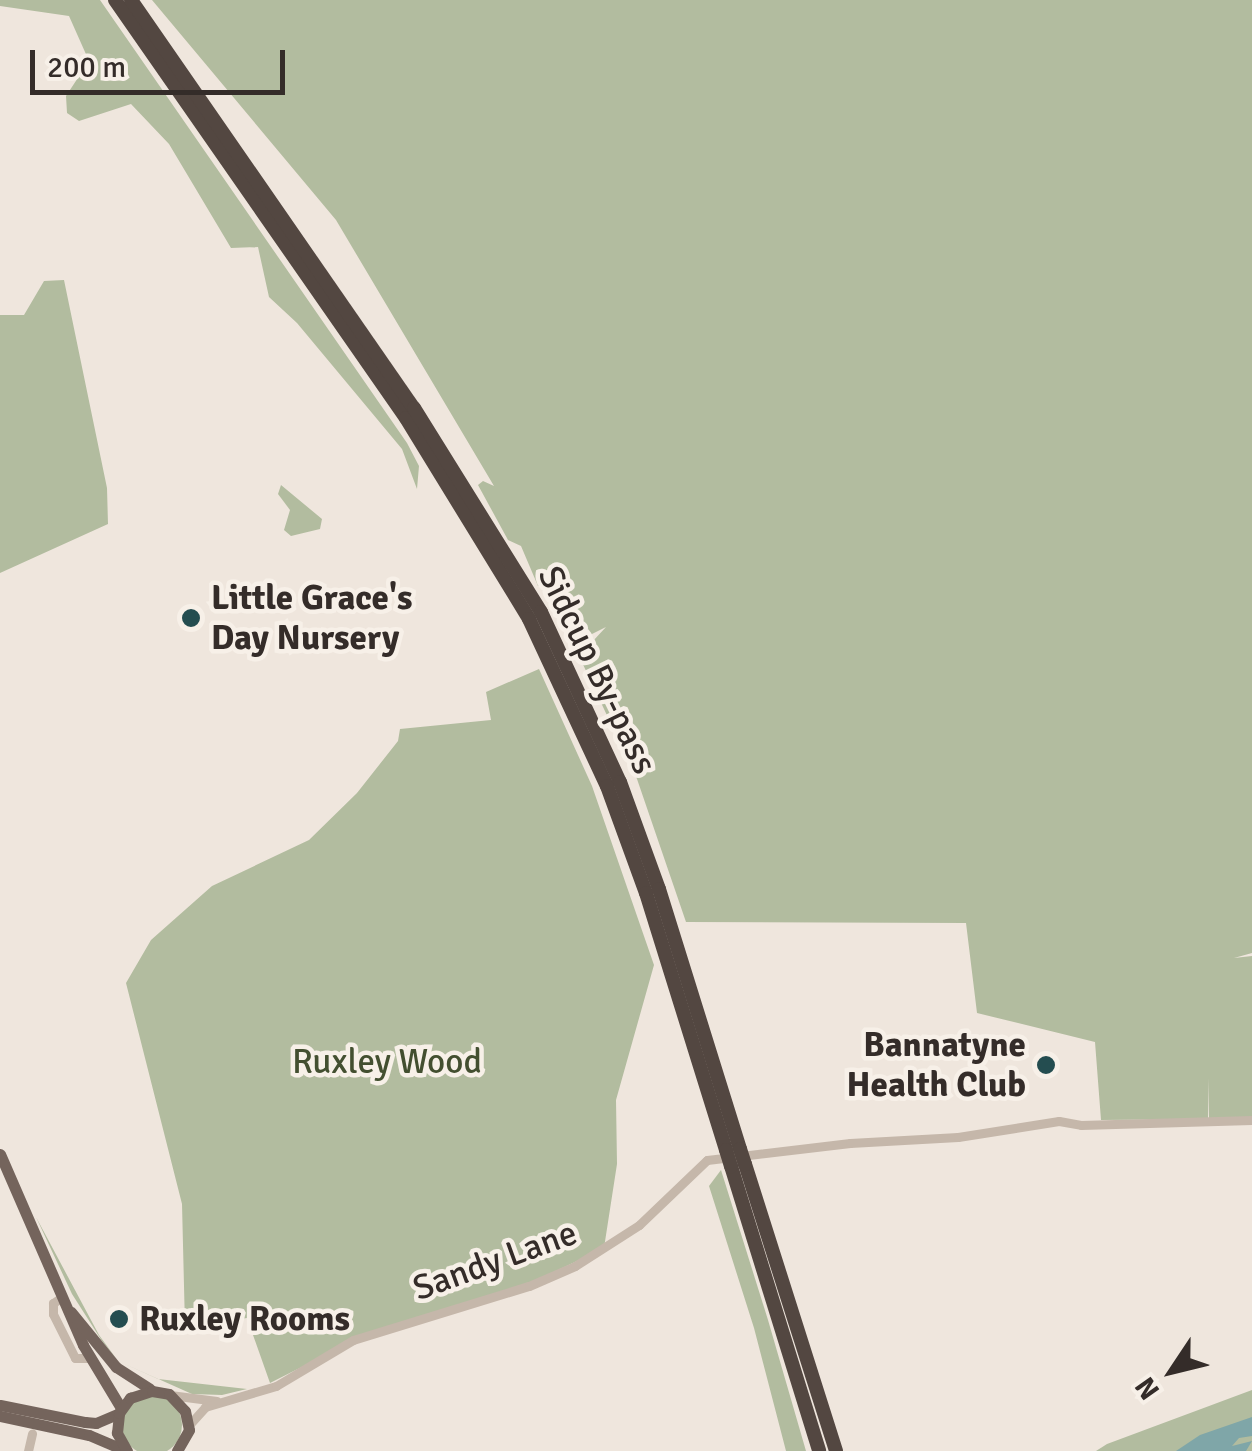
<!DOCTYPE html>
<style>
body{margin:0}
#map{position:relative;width:1252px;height:1451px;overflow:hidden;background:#efe6dd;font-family:Signika,sans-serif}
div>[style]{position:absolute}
.green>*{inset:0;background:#b2bc9f}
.round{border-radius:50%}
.water>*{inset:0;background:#7fa6a8}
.minor>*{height:9px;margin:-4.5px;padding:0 4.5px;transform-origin:4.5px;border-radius:4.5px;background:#c5b7aa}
.major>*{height:11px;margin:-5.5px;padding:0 5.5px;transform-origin:5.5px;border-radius:5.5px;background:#74645c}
.highway>*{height:14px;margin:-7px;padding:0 7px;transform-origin:7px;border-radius:7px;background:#534741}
.highway-bridge>*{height:14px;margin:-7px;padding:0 7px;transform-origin:7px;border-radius:7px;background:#534741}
.dots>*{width:28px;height:28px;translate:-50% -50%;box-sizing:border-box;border:5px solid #f7f0e8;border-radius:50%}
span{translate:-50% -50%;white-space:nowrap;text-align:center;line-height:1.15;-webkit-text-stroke:9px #f7f0e8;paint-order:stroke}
.poi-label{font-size:35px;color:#342c29;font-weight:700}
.left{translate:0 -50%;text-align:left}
.right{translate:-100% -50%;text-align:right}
.street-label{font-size:35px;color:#342c29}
.park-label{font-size:35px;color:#434f30}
.north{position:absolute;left:1122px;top:1321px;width:100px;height:100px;-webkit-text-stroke:8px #f7f0e8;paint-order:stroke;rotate:235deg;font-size:28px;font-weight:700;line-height:40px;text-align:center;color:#342c29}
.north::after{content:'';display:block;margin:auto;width:35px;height:45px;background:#342c29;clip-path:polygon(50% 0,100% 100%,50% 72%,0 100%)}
.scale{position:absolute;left:30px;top:50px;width:255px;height:45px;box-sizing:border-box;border:5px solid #342c29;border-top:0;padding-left:12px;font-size:30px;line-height:35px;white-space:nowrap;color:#342c29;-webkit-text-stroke:8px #f7f0e8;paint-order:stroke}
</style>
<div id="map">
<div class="green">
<div style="clip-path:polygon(0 0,100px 0,407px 443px,419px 466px,417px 489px,402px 449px,297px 323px,269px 297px,258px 247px,231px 248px,169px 144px,131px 104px,79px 121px,67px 113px,66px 96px,89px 61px,69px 16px,0 6px)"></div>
<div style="clip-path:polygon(152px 0,1252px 0,1252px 953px,1234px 958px,1252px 956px,1252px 1118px,1209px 1120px,1209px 1078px,1208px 1119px,1101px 1120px,1095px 1042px,977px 1013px,966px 923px,686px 922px,637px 779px,579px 656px,606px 627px,570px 645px,566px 626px,551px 609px,544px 586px,538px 586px,521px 546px,508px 540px,478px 485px,483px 481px,494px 486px,336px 220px)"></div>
<div style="clip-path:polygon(64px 280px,107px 488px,108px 524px,0 573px,0 315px,24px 315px,44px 281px)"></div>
<div style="clip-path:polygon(281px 485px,322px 519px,320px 529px,291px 536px,284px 530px,290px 510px,278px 494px)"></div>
<div style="clip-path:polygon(539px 669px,592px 786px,654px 965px,616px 1100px,617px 1164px,604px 1248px,529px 1284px,371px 1332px,270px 1383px,247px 1318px,185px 1327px,182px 1204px,126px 983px,151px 940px,212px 886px,309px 840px,357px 793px,398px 741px,400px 729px,491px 720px,486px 692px)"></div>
<div style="clip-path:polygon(721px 1170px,768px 1320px,806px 1451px,786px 1451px,754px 1328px,709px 1186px)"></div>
<div style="clip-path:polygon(36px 1217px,99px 1335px,118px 1361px,158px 1379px,247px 1389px,222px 1395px,192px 1394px,118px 1361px,102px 1341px,72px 1294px)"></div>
<div style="clip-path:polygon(1252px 1390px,1252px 1451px,1096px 1451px,1107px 1444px)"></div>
<div class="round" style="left:122px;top:1395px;width:60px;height:60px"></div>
</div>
<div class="water">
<div style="clip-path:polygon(1252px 1417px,1252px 1436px,1239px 1438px,1232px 1446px,1252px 1441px,1246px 1451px,1176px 1451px,1200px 1435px)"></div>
</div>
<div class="minor">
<div style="left:62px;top:1297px;width:11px;rotate:146deg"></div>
<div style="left:53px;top:1303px;width:11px;rotate:90deg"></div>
<div style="left:53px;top:1314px;width:49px;rotate:63.4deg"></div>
<div style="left:75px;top:1358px;width:15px"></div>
<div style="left:170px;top:1395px;width:47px;rotate:7.3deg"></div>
<div style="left:189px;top:1425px;width:24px;rotate:-48deg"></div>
<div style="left:205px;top:1407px;width:74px;rotate:-16.5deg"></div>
<div style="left:276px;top:1386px;width:90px;rotate:-30.9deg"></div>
<div style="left:353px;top:1340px;width:184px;rotate:-17.1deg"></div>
<div style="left:529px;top:1286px;width:50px;rotate:-23.5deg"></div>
<div style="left:575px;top:1266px;width:76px;rotate:-32.6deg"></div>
<div style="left:639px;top:1225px;width:94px;rotate:-43.7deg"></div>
<div style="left:707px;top:1160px;width:144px;rotate:-6.8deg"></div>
<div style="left:850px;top:1143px;width:108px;rotate:-3.2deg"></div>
<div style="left:958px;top:1137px;width:102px;rotate:-9deg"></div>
<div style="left:1059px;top:1121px;width:22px;rotate:10deg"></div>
<div style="left:1081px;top:1125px;width:171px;rotate:-1.7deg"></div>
<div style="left:28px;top:1451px;width:18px;rotate:-77deg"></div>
</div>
<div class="major">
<div style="left:0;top:1154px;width:208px;rotate:66.5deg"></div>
<div style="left:83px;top:1345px;width:74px;rotate:58.9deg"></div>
<div style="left:71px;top:1312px;width:71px;rotate:50.7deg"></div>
<div style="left:116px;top:1367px;width:40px;rotate:32.9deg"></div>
<div style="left:0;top:1405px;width:87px;rotate:11.3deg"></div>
<div style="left:85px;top:1422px;width:11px;rotate:5deg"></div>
<div style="left:96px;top:1423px;width:25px;rotate:-23deg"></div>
<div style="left:0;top:1416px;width:91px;rotate:12.1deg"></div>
<div style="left:89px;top:1435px;width:36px;rotate:23deg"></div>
<div style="left:127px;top:1451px;width:21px;rotate:-119deg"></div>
<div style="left:117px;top:1433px;width:20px;rotate:-84deg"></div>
<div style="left:119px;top:1413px;width:19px;rotate:-54deg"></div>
<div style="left:130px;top:1398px;width:23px;rotate:-18deg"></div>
<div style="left:152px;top:1391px;width:17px;rotate:10deg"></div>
<div style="left:169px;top:1394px;width:23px;rotate:47deg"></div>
<div style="left:185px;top:1411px;width:19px;rotate:78deg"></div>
<div style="left:189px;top:1430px;width:24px;rotate:120deg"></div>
</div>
<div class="highway">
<div style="left:115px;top:0;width:509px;rotate:55.16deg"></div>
<div style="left:406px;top:418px;width:236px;rotate:58.5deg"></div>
<div style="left:529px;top:619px;width:184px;rotate:65deg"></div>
<div style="left:607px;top:786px;width:114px;rotate:70deg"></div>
<div style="left:646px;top:893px;width:269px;rotate:72.7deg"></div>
<div style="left:131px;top:0;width:497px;rotate:55.3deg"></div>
<div style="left:414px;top:408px;width:240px;rotate:58.1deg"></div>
<div style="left:541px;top:612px;width:187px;rotate:65.1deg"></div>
<div style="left:620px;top:782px;width:114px;rotate:70deg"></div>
<div style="left:659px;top:889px;width:272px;rotate:72.7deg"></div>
<div style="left:745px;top:1164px;width:301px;rotate:72.4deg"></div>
<div style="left:731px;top:1166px;width:298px;rotate:72.8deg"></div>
</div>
<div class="highway-bridge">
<div style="left:740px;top:1149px;width:16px;rotate:72deg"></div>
<div style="left:726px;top:1150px;width:17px;rotate:73deg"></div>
</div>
<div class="dots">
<div style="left:191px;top:618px;background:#244d50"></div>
<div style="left:1046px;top:1065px;background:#244d50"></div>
<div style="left:119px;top:1319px;background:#244d50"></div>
</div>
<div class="poi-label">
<span class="left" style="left:211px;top:618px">Little Grace's<br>Day Nursery</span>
<span class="right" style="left:1026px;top:1065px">Bannatyne<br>Health Club</span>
<span class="left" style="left:139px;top:1319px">Ruxley Rooms</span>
</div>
<div class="street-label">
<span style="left:597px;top:670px;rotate:64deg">Sidcup By-pass</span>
<span style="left:495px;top:1261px;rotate:-20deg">Sandy Lane</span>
</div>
<div class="park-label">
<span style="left:387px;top:1062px">Ruxley Wood</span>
</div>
<div class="north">N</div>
<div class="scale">200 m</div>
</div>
